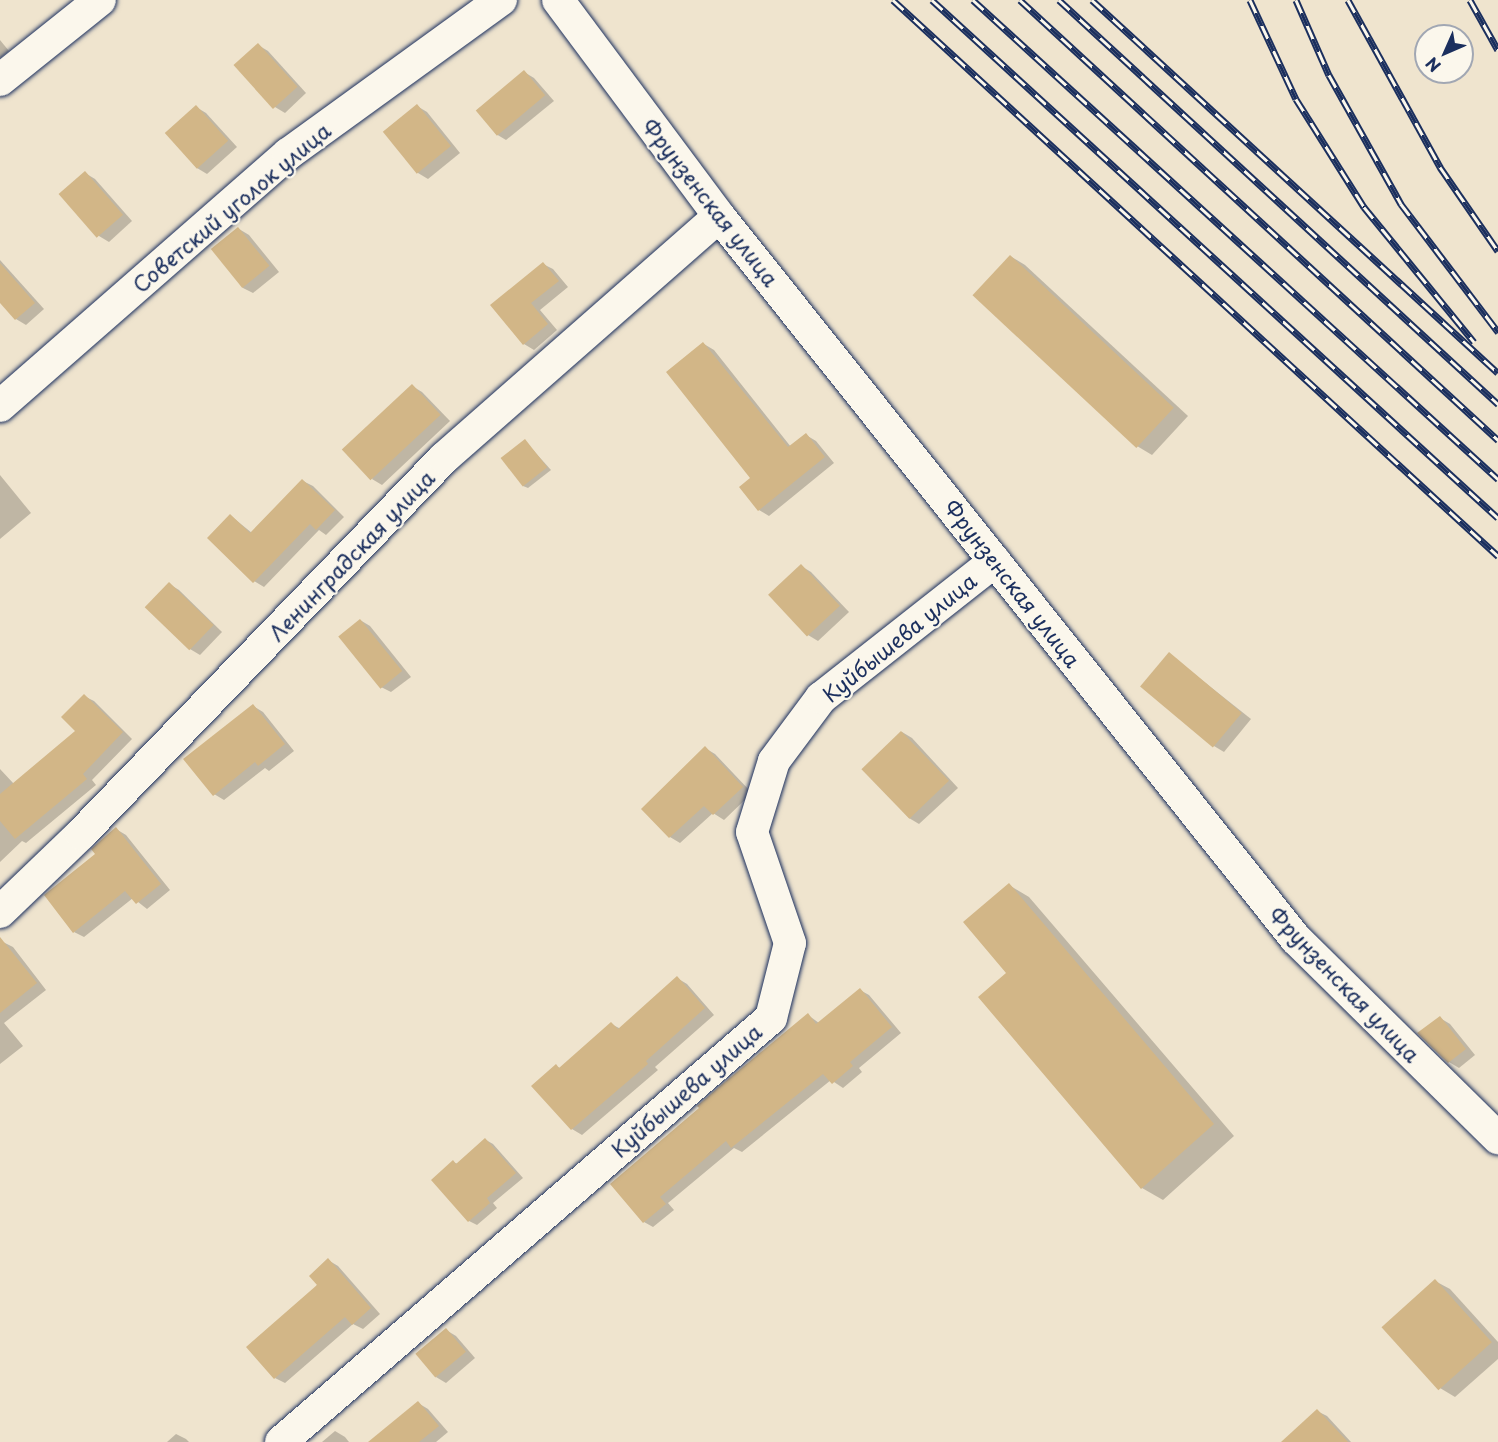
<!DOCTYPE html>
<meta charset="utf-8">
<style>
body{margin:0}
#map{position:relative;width:1498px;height:1442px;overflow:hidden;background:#efe4ce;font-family:"Playpen Sans",sans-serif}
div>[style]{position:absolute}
.shadow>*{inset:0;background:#0003}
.building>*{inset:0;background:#d2b687;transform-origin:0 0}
.roads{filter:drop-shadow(0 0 2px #1b2f5e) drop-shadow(0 0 2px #1b2f5e)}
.minor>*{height:32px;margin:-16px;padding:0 16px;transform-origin:16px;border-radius:16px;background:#fbf7ec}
.rail>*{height:7px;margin-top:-3.5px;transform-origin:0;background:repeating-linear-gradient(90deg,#fbf7ec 0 14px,#1b2f5e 0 28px);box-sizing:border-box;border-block:2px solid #1b2f5e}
span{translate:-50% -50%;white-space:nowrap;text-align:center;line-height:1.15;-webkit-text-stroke:4.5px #fbf7ec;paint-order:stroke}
.street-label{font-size:21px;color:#1b2f5e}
.north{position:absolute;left:1414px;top:24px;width:60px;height:60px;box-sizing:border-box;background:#fbf7ec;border:2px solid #a1a7b3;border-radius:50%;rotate:225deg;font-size:16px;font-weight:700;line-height:24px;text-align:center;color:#1b2f5e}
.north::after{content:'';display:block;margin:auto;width:21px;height:27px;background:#1b2f5e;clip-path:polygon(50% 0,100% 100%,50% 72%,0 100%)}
</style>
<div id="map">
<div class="shadow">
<div style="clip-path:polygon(0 40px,9px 51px,0 58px)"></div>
<div style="clip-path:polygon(258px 45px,268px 51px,306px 93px,285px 113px,275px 107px)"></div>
<div style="clip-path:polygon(524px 72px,534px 78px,554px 101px,506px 140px,496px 134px,477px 110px)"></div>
<div style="clip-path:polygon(417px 106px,427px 112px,460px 153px,428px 179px,418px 173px)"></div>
<div style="clip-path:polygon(196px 107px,206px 113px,237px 147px,207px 174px,197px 168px,167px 134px)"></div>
<div style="clip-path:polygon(85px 173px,95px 179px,132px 221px,109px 242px,99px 236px)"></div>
<div style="clip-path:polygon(239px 229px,249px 235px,279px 272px,253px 293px,243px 288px)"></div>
<div style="clip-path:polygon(1010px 256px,1025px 265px,1188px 416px,1152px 455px,1137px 446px)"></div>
<div style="clip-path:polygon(0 260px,44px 309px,26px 325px,16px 319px,0 301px)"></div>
<div style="clip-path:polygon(543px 264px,553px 269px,568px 287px,540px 310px,557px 330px,534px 350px,524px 344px,492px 305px)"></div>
<div style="clip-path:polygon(704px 344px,714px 350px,791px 447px,806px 435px,816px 441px,834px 463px,769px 516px,759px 510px,752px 478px)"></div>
<div style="clip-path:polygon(412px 386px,422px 392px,450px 421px,382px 485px,372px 479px)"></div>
<div style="clip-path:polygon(525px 441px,551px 470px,528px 488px,523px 486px)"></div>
<div style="clip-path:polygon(0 475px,31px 513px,0 539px)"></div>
<div style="clip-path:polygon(303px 481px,313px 486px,344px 517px,326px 535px,319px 530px,264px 587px,254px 581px,231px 516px,252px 533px)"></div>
<div style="clip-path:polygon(801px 566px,811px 572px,849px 612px,818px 641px,808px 635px,770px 595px)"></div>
<div style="clip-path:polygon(169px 584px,179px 590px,222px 632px,200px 655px,190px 649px)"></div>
<div style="clip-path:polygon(360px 620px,370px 626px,411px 677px,391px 692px,381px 687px)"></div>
<div style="clip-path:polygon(1169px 654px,1251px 719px,1224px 752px,1214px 746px)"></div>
<div style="clip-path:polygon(84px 696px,94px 701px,132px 739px,92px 780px,96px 785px,26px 843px,22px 841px,0 862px,0 769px,14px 784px,77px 731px)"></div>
<div style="clip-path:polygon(253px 706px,263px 712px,294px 751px,269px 771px,265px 768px,224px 800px,214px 794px)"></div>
<div style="clip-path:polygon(902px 732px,912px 738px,958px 788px,919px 824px,909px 818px,863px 769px)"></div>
<div style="clip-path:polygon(705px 748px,715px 754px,752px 793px,724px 820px,713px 813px,680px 843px,670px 837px,643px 809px)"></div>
<div style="clip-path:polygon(116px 829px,126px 835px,170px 890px,147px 909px,133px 898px,84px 937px,74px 932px,97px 854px)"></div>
<div style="clip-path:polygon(1009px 885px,1029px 897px,1234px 1136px,1163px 1200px,1142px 1188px,980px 998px,1008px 973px)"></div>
<div style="clip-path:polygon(3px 942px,13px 947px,46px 990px,4px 1023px,23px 1046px,0 1064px,0 944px)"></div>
<div style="clip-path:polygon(677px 978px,687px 984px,714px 1015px,655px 1067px,658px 1070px,582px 1135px,572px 1129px,556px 1066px,560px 1068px,611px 1024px,621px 1029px)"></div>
<div style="clip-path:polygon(860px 990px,869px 995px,901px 1033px,859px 1068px,862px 1072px,843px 1088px,831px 1080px,742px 1152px,734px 1148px,668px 1203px,674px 1210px,653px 1227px,644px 1222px,612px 1184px,808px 1015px,819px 1023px)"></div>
<div style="clip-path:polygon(1440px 1018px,1450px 1024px,1475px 1055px,1459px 1068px,1449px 1062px)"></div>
<div style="clip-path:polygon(486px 1140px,493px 1144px,523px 1178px,493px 1203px,497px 1208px,477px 1225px,469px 1221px,453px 1162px,458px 1164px)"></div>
<div style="clip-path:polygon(328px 1260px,338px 1266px,380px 1314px,363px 1329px,353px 1324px,285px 1383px,275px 1378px)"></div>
<div style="clip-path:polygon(1435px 1281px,1450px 1289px,1498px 1342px,1498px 1359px,1455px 1397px,1440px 1388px)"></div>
<div style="clip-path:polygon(446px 1330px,456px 1336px,475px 1358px,446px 1383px,436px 1377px)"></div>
<div style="clip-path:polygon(418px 1403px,428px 1409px,448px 1432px,436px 1442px,371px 1442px)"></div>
<div style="clip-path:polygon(1317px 1411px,1327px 1416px,1351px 1442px,1295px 1442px)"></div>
<div style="clip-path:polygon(335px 1431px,345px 1437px,349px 1442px,322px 1442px)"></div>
<div style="clip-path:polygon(176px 1434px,186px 1439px,189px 1442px,167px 1442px)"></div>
</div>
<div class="building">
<div style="left:258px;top:43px;width:59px;height:33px;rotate:48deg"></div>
<div style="left:524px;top:70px;width:33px;height:63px;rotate:50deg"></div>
<div style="left:417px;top:104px;width:54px;height:44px;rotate:51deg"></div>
<div style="left:196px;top:105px;width:48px;height:42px;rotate:48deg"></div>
<div style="left:85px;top:171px;width:58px;height:35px;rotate:49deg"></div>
<div style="left:238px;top:227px;width:50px;height:35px;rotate:51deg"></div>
<div style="left:1010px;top:255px;width:224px;height:55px;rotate:43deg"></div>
<div style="clip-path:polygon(543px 262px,559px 281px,531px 303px,548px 324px,523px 345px,490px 305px)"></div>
<div style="clip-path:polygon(0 263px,35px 303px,15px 320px,0 303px)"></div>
<div style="clip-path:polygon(703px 342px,788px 447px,806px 433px,825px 457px,758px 511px,739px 487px,750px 478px,666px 372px)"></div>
<div style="left:412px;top:384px;width:42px;height:96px;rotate:47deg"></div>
<div style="left:525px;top:439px;width:36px;height:31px;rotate:52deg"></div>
<div style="clip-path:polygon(302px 479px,335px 510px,316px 530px,310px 524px,253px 583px,207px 538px,230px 514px,250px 533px)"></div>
<div style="left:801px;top:564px;width:57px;height:45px;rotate:47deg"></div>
<div style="left:169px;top:582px;width:62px;height:35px;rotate:44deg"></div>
<div style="left:360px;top:619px;width:67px;height:28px;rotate:51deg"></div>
<div style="left:1169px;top:652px;width:95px;height:45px;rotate:40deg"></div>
<div style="clip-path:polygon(84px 694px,123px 732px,83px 774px,87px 779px,15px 839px,0 821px,0 794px,75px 731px,61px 717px)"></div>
<div style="clip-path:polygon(253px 704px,285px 744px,258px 766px,255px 762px,213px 796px,183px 759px)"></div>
<div style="left:901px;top:731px;width:69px;height:55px;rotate:46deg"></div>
<div style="clip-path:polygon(705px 746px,743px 787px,713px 815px,704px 806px,669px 838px,641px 809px)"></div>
<div style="clip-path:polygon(116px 827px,161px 884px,136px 904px,125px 891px,73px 933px,44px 895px,95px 854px,91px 849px)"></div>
<div style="clip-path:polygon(1009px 883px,1214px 1124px,1141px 1189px,978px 997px,1006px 973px,963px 922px)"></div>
<div style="clip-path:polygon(0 937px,37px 983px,0 1013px)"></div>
<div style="clip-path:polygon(677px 976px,705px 1008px,646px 1061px,648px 1064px,571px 1130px,531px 1086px,556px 1064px,559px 1068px,611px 1022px,618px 1029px)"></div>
<div style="clip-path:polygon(860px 988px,892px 1027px,850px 1062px,853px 1066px,832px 1084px,823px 1074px,731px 1148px,726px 1141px,660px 1197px,666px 1204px,643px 1223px,610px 1184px,699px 1108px,697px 1106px,720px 1086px,808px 1013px,816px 1024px)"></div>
<div style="clip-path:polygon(1440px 1016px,1466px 1049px,1448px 1063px,1417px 1033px)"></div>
<div style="clip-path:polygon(485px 1138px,516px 1173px,487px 1198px,490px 1203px,468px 1222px,431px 1180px,453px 1160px,456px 1164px)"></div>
<div style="clip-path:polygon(328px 1258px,371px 1308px,352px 1325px,345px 1317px,274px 1379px,246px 1347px,317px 1285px,309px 1276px)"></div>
<div style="left:1435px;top:1279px;width:85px;height:72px;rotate:48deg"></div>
<div style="left:446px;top:1328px;width:31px;height:40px;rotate:50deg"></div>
<div style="clip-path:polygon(418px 1401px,439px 1426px,419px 1442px,368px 1442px)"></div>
<div style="clip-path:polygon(1317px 1409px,1348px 1442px,1281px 1442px)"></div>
</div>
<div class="roads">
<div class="minor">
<div style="left:558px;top:0;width:269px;rotate:53.3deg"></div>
<div style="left:719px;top:216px;width:925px;rotate:51.41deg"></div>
<div style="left:1296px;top:939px;width:284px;rotate:44.6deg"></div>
<div style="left:0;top:80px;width:128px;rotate:-38.7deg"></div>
<div style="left:0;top:406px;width:383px;rotate:-41.2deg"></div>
<div style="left:288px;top:154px;width:263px;rotate:-35.9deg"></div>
<div style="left:0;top:912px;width:112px;rotate:-43.9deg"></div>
<div style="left:81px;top:834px;width:523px;rotate:-46.01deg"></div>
<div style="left:444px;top:458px;width:366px;rotate:-41.3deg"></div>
<div style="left:281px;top:1442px;width:648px;rotate:-40.87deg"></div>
<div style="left:771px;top:1018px;width:77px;rotate:-75.8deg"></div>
<div style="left:790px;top:943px;width:117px;rotate:-108.9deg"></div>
<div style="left:752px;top:832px;width:74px;rotate:-72.8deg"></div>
<div style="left:774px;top:761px;width:79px;rotate:-53.3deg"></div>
<div style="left:821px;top:698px;width:221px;rotate:-38.2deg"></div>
</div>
</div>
<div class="rail">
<div style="left:893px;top:0;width:822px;rotate:42.58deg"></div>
<div style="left:932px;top:0;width:767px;rotate:42.46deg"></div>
<div style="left:973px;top:0;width:711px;rotate:42.38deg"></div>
<div style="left:1020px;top:0;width:650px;rotate:42.63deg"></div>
<div style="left:1059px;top:0;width:597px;rotate:42.62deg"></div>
<div style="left:1092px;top:0;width:551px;rotate:42.57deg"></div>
<div style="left:1250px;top:0;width:109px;rotate:65.1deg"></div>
<div style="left:1296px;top:99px;width:128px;rotate:57.8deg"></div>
<div style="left:1364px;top:207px;width:174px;rotate:50.8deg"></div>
<div style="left:1296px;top:0;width:82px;rotate:66.3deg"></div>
<div style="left:1329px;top:75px;width:148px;rotate:60.8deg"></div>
<div style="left:1401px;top:204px;width:161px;rotate:52.8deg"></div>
<div style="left:1348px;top:0;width:191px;rotate:61.1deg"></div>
<div style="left:1440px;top:167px;width:102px;rotate:55.4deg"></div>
<div style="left:1470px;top:0;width:57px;rotate:60.8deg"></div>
</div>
<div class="street-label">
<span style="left:711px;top:202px;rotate:52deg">Фрунзенская улица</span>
<span style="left:231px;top:207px;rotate:-40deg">Советский уголок улица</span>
<span style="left:351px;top:555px;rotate:-46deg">Ленинградская улица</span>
<span style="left:1013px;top:583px;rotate:52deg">Фрунзенская улица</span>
<span style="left:899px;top:637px;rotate:-39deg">Куйбышева улица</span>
<span style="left:1345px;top:984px;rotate:46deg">Фрунзенская улица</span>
<span style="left:686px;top:1090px;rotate:-41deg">Куйбышева улица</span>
</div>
<div class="north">N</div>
</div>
